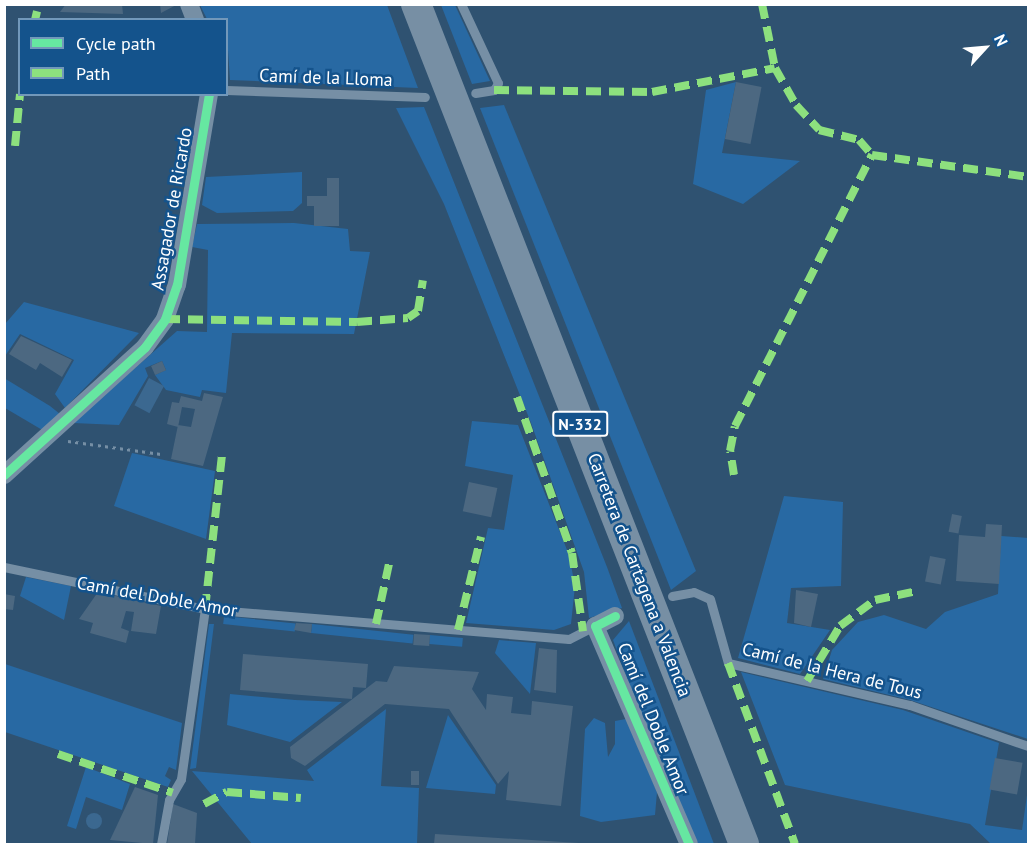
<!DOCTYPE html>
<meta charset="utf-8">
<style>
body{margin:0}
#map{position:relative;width:1033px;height:849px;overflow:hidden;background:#2f5271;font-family:"PT Sans",sans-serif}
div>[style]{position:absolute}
.green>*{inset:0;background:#2869a3;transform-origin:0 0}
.water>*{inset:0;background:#3b6890;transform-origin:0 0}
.round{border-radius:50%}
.building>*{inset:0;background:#4c6881;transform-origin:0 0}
.path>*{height:3px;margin-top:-1.5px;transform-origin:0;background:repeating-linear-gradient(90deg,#768fa5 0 3px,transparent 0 7.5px)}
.service>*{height:9px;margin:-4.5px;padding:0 4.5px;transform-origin:4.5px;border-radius:4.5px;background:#768fa5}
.minor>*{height:18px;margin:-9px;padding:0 9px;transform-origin:9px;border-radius:9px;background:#768fa5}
.trunk>*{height:30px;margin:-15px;padding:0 15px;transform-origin:15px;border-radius:15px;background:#778fa4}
.quiet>*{height:8px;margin-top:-4px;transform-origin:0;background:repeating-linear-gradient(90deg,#8de07e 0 15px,transparent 0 23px)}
.cycleway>*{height:9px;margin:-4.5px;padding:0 4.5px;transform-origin:4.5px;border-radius:4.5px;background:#66e7a1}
span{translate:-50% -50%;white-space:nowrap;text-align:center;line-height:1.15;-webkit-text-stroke:5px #14538c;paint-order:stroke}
.shield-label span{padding:2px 4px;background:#14538c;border:2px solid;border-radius:4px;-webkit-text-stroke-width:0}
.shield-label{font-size:16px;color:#fff;font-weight:700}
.street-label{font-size:18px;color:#fff}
.frame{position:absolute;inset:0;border:6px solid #fff;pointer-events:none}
.legend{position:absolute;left:18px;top:18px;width:210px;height:78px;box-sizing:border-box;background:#14538c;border:2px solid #7298ba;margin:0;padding:8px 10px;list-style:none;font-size:18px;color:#fff}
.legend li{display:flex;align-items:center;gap:12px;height:30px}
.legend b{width:30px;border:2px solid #7298ba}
.north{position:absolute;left:955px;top:18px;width:60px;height:60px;-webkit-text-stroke:4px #14538c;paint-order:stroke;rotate:64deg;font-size:16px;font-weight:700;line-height:24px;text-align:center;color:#fff}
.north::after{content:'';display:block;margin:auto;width:21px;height:27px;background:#fff;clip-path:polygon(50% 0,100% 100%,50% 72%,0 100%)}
</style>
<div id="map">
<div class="green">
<div style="clip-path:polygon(200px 5px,387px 5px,418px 88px,230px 80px,226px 20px,207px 19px)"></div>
<div style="clip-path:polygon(441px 5px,455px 5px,490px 81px,472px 84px)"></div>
<div style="clip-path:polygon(736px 82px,722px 153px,800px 161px,743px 204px,693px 184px,706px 90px)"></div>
<div style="clip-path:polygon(504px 105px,696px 571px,671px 590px,480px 108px)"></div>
<div style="clip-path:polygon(424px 107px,607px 567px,622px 608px,589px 618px,584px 572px,531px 423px,444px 204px,396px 108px)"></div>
<div style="clip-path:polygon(302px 172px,302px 203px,293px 211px,217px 213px,202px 205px,206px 177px)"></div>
<div style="clip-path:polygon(294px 223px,348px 229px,350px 251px,370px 252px,354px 334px,232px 333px,226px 393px,202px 390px,200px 397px,166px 390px,155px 375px,166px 370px,162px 361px,145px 368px,148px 376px,119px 425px,73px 423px,177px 331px,207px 332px,208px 250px,192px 247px,197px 224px)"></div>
<div style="clip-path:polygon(24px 302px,139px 333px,65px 408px,55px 394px,74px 360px,20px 334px,5px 356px,5px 324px)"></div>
<div style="clip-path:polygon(4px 378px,50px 406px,60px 414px,44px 431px,5px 408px)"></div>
<div style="clip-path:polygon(472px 421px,518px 425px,569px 555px,575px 586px,571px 624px,554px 630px,466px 623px,488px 528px,504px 530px,513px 475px,465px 466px)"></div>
<div style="clip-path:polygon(132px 453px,215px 471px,206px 539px,114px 506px)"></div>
<div style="clip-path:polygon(784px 496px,843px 502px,841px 586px,791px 588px,787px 623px,830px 630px,800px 674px,738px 658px)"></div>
<div style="clip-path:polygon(1001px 536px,1028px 538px,1028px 739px,910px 700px,823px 679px,832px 650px,858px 622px,884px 615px,926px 629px,945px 612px,998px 594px)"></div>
<div style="clip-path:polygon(26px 577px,71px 586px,64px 620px,20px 596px)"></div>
<div style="left:224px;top:616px;width:72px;height:8px;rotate:6deg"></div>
<div style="clip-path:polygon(629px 621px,714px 844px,696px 844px,637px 705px,613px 640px)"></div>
<div style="clip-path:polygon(209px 624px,214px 624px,196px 768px,190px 769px)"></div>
<div style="left:312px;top:624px;width:102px;height:9px;rotate:6deg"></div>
<div style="left:430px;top:635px;width:33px;height:9px;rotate:5deg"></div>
<div style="clip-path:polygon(499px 640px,536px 643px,530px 694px,495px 653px)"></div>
<div style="clip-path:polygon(5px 664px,182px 723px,176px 770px,169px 767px,165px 776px,171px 780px,168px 787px,5px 732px)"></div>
<div style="clip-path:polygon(741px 672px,903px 710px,999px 743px,985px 825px,1022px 830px,1028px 788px,1028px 844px,991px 844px,970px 824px,785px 785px)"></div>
<div style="clip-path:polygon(230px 694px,295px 700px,342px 702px,290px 742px,227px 725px)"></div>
<div style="clip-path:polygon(386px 709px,381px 786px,419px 788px,417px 844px,252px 844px,192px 771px,314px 781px,307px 770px)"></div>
<div style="clip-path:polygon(448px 715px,496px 785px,495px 794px,426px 788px)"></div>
<div style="clip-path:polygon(594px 718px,605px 723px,608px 757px,615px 744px,615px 721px,626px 719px,657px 792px,655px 815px,601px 822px,580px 816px,585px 729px)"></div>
<div style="clip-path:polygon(86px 767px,130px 784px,122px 810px,86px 797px,76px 829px,67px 826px)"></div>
</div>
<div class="water">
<div style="left:149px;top:378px;width:17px;height:31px;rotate:28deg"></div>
<div class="round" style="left:86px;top:813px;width:16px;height:16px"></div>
</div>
<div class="building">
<div style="clip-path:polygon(66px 4px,122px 4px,123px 14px,60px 12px)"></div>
<div style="clip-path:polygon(160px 4px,178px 4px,161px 13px)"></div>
<div style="left:736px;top:82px;width:26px;height:58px;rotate:11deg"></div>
<div style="clip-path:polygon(327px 178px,339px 178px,339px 226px,314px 226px,314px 206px,307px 206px,307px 196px,327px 196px)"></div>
<div style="clip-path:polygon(21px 336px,72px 360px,62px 377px,40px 363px,36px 370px,9px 354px)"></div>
<div style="left:162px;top:361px;width:10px;height:12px;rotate:66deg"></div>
<div style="clip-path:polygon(204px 393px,223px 397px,203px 466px,171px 459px,178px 425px,191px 427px,195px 409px,182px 407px,178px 427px,167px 424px,172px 402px,179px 403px,181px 396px,202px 401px)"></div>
<div style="left:469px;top:482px;width:29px;height:30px;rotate:12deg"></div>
<div style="left:952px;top:514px;width:10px;height:18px;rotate:11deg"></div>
<div style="clip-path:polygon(986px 524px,1002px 525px,999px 584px,956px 581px,959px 535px,985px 537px)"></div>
<div style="left:930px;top:556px;width:16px;height:26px;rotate:11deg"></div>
<div style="clip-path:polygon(796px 590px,818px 594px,811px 627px,794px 623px)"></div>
<div style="clip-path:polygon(98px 592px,161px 606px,156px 634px,131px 631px,134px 612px,126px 611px,121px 628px,129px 631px,126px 643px,90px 633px,93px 623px,79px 619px)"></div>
<div style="clip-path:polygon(4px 594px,15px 596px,13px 610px,4px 609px)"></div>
<div style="clip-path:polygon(296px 623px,312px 624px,311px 633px,294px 630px)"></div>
<div style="left:414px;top:634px;width:16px;height:11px;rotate:4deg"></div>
<div style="clip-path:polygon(539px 648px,557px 650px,556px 693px,534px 690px)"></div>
<div style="clip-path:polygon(243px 654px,368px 664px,366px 688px,353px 687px,352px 699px,240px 690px)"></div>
<div style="clip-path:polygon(394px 666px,479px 672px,472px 689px,486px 710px,487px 694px,513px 697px,511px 713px,531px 715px,532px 701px,573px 706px,561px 806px,506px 800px,509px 771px,498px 784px,449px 709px,385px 704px,305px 766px,291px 758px,290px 747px,376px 681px,387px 682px)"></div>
<div style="left:995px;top:758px;width:28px;height:32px;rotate:10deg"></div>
<div style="left:411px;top:771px;width:8px;height:14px"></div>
<div style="clip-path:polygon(135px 787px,158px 795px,153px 844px,110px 840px)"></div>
<div style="clip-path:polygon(173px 804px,197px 813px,195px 844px,167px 844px)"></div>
<div style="clip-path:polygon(435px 834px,579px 843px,579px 844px,434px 844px)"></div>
</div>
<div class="path">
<div style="left:68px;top:441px;width:94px;rotate:8deg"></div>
</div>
<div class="service">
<div style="left:461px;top:4px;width:87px;rotate:64.9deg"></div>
<div style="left:498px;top:83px;width:8px;rotate:120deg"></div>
<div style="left:494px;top:90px;width:19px;rotate:171deg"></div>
<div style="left:226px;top:90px;width:199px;rotate:2deg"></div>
<div style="left:4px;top:567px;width:205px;rotate:11.8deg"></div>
<div style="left:205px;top:609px;width:365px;rotate:4.7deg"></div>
<div style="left:569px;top:639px;width:29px;rotate:-27deg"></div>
<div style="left:672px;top:596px;width:22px;rotate:-10deg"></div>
<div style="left:694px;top:592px;width:17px;rotate:24deg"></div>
<div style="left:710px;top:599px;width:66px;rotate:74.3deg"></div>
<div style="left:728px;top:663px;width:187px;rotate:13deg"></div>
<div style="left:910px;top:705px;width:125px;rotate:19.2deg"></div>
<div style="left:161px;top:844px;width:45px;rotate:-79.7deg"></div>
<div style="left:169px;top:800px;width:24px;rotate:-60deg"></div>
<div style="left:181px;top:779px;width:172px;rotate:-82deg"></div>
</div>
<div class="minor">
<div style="left:189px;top:4px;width:17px;rotate:69deg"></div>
<div style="left:4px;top:475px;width:190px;rotate:-42.2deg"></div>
<div style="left:145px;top:347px;width:34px;rotate:-54deg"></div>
<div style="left:165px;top:319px;width:36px;rotate:-71deg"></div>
<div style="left:177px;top:285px;width:194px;rotate:-80.5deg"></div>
<div style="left:615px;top:616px;width:22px;rotate:153deg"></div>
<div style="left:595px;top:626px;width:237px;rotate:66.7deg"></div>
</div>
<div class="trunk">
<div style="left:416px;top:4px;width:902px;rotate:68.67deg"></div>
</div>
<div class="quiet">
<div style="left:762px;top:4px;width:65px;rotate:78.5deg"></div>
<div style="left:775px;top:68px;width:43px;rotate:60.4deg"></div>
<div style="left:796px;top:105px;width:34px;rotate:47deg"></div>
<div style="left:819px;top:130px;width:41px;rotate:14deg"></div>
<div style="left:859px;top:140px;width:20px;rotate:49deg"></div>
<div style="left:872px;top:155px;width:158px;rotate:8deg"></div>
<div style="left:35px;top:20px;width:9px;rotate:-77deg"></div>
<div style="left:494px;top:90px;width:158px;rotate:0.7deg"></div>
<div style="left:652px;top:92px;width:125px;rotate:-11deg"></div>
<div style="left:15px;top:146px;width:52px;rotate:-84.5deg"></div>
<div style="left:165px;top:319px;width:192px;rotate:0.9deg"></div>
<div style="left:357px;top:322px;width:51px;rotate:-4.5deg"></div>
<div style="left:408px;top:318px;width:12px;rotate:-35deg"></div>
<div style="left:418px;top:311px;width:31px;rotate:-81deg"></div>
<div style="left:517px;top:397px;width:165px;rotate:70.6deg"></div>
<div style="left:572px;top:553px;width:79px;rotate:82deg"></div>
<div style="left:734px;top:475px;width:24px;rotate:-99deg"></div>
<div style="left:730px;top:451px;width:25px;rotate:-79deg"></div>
<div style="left:735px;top:426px;width:304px;rotate:-63.2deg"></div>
<div style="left:205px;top:609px;width:154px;rotate:-83.7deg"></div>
<div style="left:376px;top:624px;width:66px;rotate:-77.8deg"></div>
<div style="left:458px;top:630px;width:96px;rotate:-76.1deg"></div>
<div style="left:728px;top:663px;width:193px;rotate:69.7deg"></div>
<div style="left:807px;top:681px;width:64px;rotate:-59deg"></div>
<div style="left:840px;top:626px;width:44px;rotate:-36.6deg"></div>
<div style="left:875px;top:600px;width:40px;rotate:-12deg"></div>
<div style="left:58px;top:754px;width:121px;rotate:18.7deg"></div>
<div style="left:204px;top:804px;width:26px;rotate:-28deg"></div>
<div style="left:227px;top:792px;width:74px;rotate:4.6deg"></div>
</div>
<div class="cycleway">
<div style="left:4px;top:475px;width:190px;rotate:-42.2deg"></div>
<div style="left:145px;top:347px;width:34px;rotate:-54deg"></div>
<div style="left:165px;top:319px;width:36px;rotate:-71deg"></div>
<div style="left:177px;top:285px;width:194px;rotate:-80.5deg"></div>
<div style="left:615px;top:616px;width:22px;rotate:153deg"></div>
<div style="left:595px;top:626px;width:237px;rotate:66.7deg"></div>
</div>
<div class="shield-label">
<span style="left:580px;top:424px">N-332</span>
</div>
<div class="street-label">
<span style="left:326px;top:78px;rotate:2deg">Camí de la Lloma</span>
<span style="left:172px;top:209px;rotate:-80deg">Assagador de Ricardo</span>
<span style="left:639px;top:575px;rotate:69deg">Carretera de Cartagena a Valencia</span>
<span style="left:157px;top:597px;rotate:10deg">Camí del Doble Amor</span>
<span style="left:832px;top:671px;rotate:14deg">Camí de la Hera de Tous</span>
<span style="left:653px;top:719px;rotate:68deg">Camí del Doble Amor</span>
</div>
<div class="frame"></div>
<ul class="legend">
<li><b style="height:8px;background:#66e7a1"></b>Cycle path</li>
<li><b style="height:8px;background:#8de07e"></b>Path</li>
</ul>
<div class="north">N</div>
</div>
